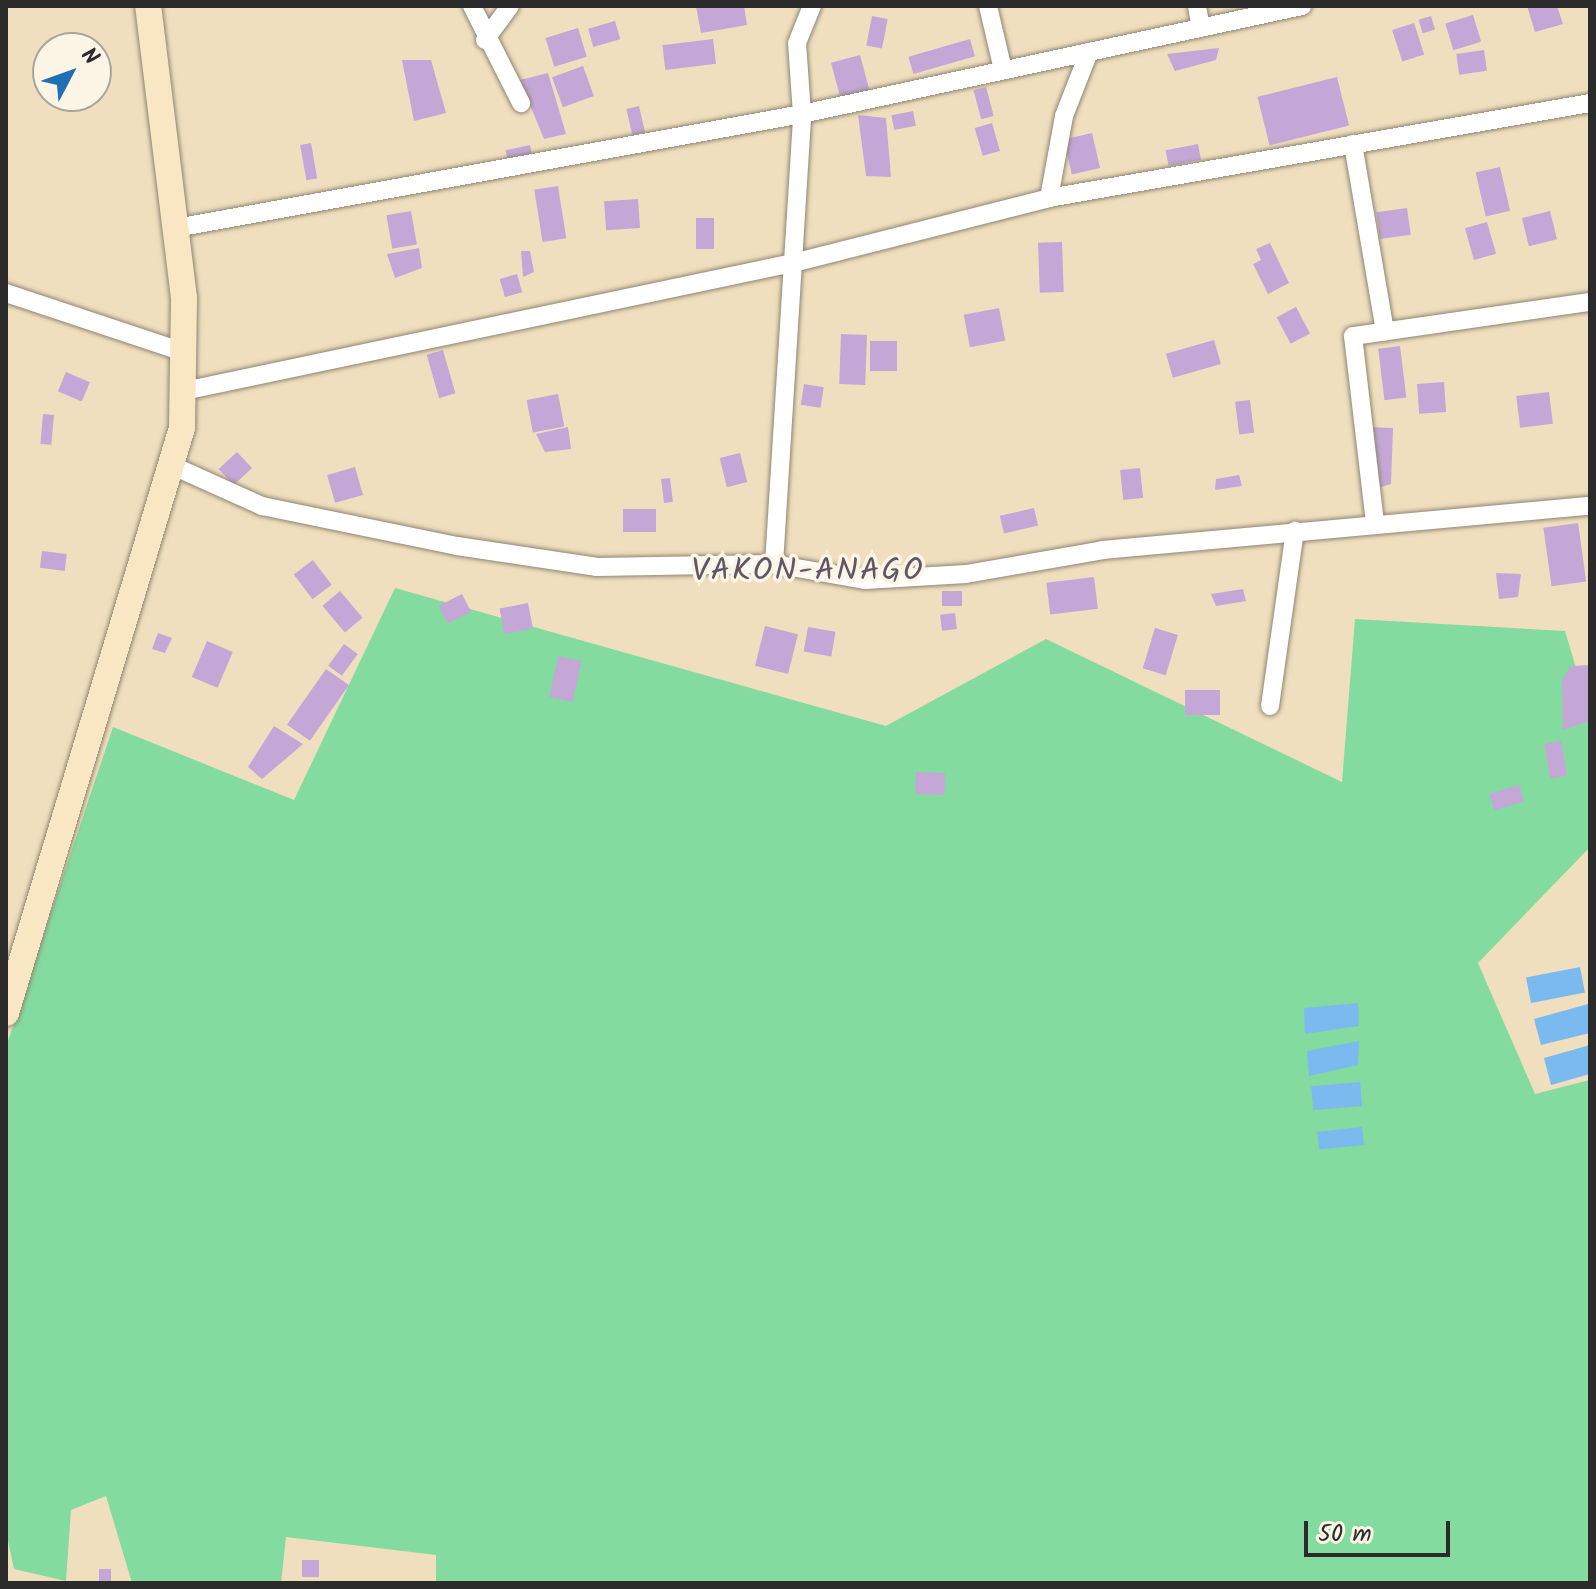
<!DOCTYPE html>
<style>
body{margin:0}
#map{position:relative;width:1596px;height:1589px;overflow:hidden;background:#f0dfbe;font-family:Kalam,sans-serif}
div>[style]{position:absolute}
.green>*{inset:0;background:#84db9f}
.water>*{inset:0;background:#7bbaee;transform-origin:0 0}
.building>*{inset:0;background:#c4a7d7;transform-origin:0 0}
.roads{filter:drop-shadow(0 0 2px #8e8574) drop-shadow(0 0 2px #8e8574)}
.street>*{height:18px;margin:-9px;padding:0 9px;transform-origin:9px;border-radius:9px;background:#fff}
.secondary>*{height:26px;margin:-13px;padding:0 13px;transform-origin:13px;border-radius:13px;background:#f9e7c3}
span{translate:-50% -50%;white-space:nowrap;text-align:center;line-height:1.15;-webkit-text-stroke:7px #fcf5e5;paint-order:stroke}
.quarter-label{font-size:32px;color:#615667;letter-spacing:2px}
.frame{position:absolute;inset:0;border:8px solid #2b2b2b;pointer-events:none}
.north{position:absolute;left:32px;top:32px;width:80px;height:80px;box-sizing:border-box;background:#fcf5e5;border:2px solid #a8a49b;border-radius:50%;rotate:49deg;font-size:22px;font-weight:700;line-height:32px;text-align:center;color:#2b2b2b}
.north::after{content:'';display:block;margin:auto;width:28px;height:36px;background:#1f6fb2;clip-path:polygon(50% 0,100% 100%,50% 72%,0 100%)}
.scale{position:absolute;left:1304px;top:1521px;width:146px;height:36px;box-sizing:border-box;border:4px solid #2b2b2b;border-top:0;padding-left:10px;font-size:24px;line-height:28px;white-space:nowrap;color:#2b2b2b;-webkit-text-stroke:6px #fcf5e5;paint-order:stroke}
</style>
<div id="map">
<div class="green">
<div style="clip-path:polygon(395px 588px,886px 726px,1046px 639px,1342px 782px,1355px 619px,1565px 631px,1590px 715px,1590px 847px,1478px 963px,1535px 1094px,1590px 1080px,1590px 1583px,436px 1583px,436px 1555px,286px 1537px,281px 1583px,132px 1583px,106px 1496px,71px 1510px,66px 1581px,14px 1569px,6px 1532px,6px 1047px,113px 727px,294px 800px)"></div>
</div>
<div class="water">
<div style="left:1580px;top:967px;width:26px;height:55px;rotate:79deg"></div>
<div style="clip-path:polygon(1358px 1003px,1359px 1026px,1305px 1034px,1304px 1008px)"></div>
<div style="clip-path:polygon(1588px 1004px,1590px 1033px,1541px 1045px,1534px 1019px)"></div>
<div style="clip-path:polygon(1359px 1041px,1358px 1065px,1309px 1076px,1307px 1051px)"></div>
<div style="clip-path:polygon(1590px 1045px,1590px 1074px,1551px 1085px,1544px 1058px)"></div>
<div style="left:1360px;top:1082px;width:24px;height:49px;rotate:85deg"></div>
<div style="left:1362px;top:1127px;width:18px;height:45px;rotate:84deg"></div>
</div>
<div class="building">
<div style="clip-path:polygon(696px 6px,744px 6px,747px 25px,701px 33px)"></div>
<div style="clip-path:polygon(1527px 6px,1557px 6px,1563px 24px,1535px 32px)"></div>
<div style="left:1473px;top:15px;width:28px;height:29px;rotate:73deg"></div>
<div style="left:872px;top:16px;width:16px;height:30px;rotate:11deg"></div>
<div style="left:1431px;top:16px;width:14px;height:13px;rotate:73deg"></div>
<div style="left:615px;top:21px;width:19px;height:28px;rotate:74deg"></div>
<div style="left:1414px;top:23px;width:33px;height:23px;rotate:72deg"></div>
<div style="left:578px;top:28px;width:30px;height:34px;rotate:73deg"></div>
<div style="left:713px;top:39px;width:25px;height:51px;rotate:83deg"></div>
<div style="left:970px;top:39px;width:18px;height:64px;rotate:74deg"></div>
<div style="clip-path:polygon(1219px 48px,1216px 60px,1175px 71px,1167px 54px)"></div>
<div style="left:1484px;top:50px;width:21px;height:28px;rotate:82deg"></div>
<div style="left:860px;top:55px;width:39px;height:30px;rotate:75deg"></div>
<div style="clip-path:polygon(402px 60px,431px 60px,446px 113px,414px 121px)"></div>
<div style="left:583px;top:66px;width:32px;height:33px;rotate:70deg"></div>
<div style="clip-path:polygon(548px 73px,566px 134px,544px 139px,520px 80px)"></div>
<div style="left:1337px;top:77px;width:50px;height:82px;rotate:76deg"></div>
<div style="left:986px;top:87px;width:30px;height:13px;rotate:75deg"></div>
<div style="left:639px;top:106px;width:27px;height:13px;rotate:77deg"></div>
<div style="left:913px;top:111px;width:15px;height:22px;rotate:79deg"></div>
<div style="clip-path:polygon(858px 115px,886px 118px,891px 177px,866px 176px)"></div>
<div style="left:992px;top:123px;width:29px;height:18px;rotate:74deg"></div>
<div style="left:1092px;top:133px;width:36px;height:29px;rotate:77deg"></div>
<div style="left:311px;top:143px;width:36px;height:11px;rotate:80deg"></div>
<div style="left:1198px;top:144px;width:16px;height:33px;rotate:79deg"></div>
<div style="left:530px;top:145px;width:14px;height:25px;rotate:78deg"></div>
<div style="left:1500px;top:167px;width:45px;height:25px;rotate:77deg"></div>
<div style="left:558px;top:186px;width:53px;height:24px;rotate:81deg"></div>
<div style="left:638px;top:199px;width:29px;height:34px;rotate:86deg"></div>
<div style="left:1407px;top:208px;width:27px;height:31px;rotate:82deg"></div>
<div style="left:411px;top:211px;width:34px;height:25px;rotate:80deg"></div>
<div style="left:1550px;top:211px;width:29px;height:29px;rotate:76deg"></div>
<div style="left:696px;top:218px;width:18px;height:31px"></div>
<div style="left:1487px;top:222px;width:33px;height:23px;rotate:74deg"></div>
<div style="left:1062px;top:242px;width:50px;height:24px;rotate:88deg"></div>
<div style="clip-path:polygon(1270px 243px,1289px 283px,1268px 294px,1253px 264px,1261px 260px,1256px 249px)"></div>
<div style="clip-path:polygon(419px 248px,422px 268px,395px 278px,387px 254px)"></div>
<div style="clip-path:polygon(521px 251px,530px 251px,534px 272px,523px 277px)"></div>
<div style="left:517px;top:274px;width:19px;height:18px;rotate:74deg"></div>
<div style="left:1296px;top:307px;width:30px;height:22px;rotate:62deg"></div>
<div style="left:999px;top:308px;width:33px;height:36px;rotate:79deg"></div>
<div style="left:841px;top:334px;width:26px;height:50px;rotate:2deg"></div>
<div style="left:1214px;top:340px;width:25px;height:50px;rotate:74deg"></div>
<div style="left:870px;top:341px;width:27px;height:30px"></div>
<div style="left:1400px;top:346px;width:52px;height:22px;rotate:83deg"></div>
<div style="left:443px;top:350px;width:45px;height:17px;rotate:74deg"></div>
<div style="left:66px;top:372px;width:26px;height:21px;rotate:23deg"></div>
<div style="left:1444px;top:382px;width:30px;height:27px;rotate:86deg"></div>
<div style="left:804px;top:384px;width:20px;height:21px;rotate:9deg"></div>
<div style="left:1549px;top:392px;width:32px;height:33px;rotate:83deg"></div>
<div style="left:558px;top:394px;width:33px;height:32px;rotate:79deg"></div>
<div style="left:1250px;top:400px;width:33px;height:15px;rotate:83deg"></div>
<div style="left:43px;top:414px;width:11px;height:30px;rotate:5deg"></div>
<div style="clip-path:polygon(568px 427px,571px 449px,545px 452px,536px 434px)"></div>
<div style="clip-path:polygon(1369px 427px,1393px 428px,1391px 484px,1374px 489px)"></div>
<div style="left:237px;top:452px;width:22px;height:25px;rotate:47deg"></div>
<div style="left:740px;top:453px;width:30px;height:21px;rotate:76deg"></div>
<div style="left:355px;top:467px;width:29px;height:29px;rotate:74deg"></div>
<div style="left:1140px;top:468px;width:30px;height:20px;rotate:84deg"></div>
<div style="clip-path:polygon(1239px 475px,1242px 486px,1215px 490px,1216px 479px)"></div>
<div style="left:670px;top:478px;width:24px;height:9px;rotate:83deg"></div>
<div style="left:1034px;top:508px;width:18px;height:35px;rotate:77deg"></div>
<div style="left:623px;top:509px;width:33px;height:23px"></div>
<div style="left:1578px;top:523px;width:59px;height:35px;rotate:82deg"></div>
<div style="left:42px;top:551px;width:25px;height:17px;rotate:7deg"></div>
<div style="left:313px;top:560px;width:31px;height:24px;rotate:53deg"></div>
<div style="clip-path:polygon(1496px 573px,1521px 574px,1518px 597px,1499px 599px)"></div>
<div style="left:1094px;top:577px;width:32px;height:48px;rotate:83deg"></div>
<div style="clip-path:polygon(1243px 589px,1246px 601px,1216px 606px,1211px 594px)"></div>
<div style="left:340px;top:591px;width:35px;height:23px;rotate:50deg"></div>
<div style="left:942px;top:591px;width:20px;height:15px"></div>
<div style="left:462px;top:594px;width:20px;height:26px;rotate:63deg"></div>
<div style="left:528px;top:603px;width:26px;height:29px;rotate:79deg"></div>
<div style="left:955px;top:613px;width:16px;height:15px;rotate:83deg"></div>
<div style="left:765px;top:626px;width:34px;height:41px;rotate:14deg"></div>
<div style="left:808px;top:627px;width:28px;height:25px;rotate:10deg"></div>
<div style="left:1155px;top:628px;width:24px;height:42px;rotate:17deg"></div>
<div style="clip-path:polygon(158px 633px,172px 638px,165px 653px,152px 649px)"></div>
<div style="left:207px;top:641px;width:28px;height:39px;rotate:23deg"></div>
<div style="left:344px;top:644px;width:17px;height:27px;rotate:36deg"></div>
<div style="left:558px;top:656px;width:24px;height:42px;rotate:12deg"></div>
<div style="clip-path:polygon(1590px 665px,1590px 721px,1563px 730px,1562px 680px,1571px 666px)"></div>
<div style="left:326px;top:669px;width:28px;height:68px;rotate:35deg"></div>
<div style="left:1185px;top:690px;width:35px;height:25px"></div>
<div style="clip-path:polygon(274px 726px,303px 744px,262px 779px,248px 767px)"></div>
<div style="left:1561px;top:741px;width:35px;height:17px;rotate:80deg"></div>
<div style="left:916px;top:772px;width:29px;height:22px;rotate:2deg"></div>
<div style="left:1519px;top:785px;width:17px;height:31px;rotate:73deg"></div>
<div style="left:302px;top:1560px;width:17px;height:17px"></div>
<div style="left:99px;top:1569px;width:12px;height:14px"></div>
</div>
<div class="roads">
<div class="street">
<div style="left:472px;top:6px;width:109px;rotate:63.2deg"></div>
<div style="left:988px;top:6px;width:66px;rotate:76.8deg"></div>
<div style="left:1197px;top:6px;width:22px;rotate:80deg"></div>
<div style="left:485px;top:40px;width:42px;rotate:-53.7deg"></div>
<div style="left:1353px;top:144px;width:190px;rotate:80.3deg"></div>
<div style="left:1049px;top:198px;width:83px;rotate:-79.6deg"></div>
<div style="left:1064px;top:116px;width:69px;rotate:-68.7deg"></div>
<div style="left:176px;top:228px;width:636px;rotate:-10.32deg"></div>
<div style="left:802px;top:114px;width:512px;rotate:-12.19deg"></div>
<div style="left:6px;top:293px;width:190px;rotate:18.4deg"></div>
<div style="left:184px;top:391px;width:622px;rotate:-11.87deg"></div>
<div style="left:793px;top:263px;width:264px;rotate:-14.2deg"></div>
<div style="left:1049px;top:198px;width:549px;rotate:-9.96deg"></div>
<div style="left:173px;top:466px;width:98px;rotate:24.2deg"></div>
<div style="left:262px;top:506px;width:199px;rotate:11.6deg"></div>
<div style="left:457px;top:546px;width:142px;rotate:8.5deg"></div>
<div style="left:597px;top:567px;width:177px;rotate:-1deg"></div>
<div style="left:774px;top:564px;width:92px;rotate:10deg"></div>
<div style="left:865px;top:580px;width:101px;rotate:-3.4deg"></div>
<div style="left:966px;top:574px;width:139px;rotate:-9.9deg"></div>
<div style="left:1103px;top:550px;width:489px;rotate:-5.2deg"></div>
<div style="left:1375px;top:523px;width:188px;rotate:-96.7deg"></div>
<div style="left:1353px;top:336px;width:239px;rotate:-8.2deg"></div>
<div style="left:774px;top:564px;width:451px;rotate:-86.4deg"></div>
<div style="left:802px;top:114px;width:71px;rotate:-94deg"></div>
<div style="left:797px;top:43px;width:40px;rotate:-68deg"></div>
<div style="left:1270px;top:706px;width:177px;rotate:-81.9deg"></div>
</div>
<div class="secondary">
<div style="left:6px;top:1013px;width:611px;rotate:-73.26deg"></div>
<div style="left:182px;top:428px;width:130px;rotate:-89.1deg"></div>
<div style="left:184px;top:298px;width:294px;rotate:-97deg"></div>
</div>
</div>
<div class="quarter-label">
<span style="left:808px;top:572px">VAKON-ANAGO</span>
</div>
<div class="frame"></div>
<div class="north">N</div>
<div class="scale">50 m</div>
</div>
